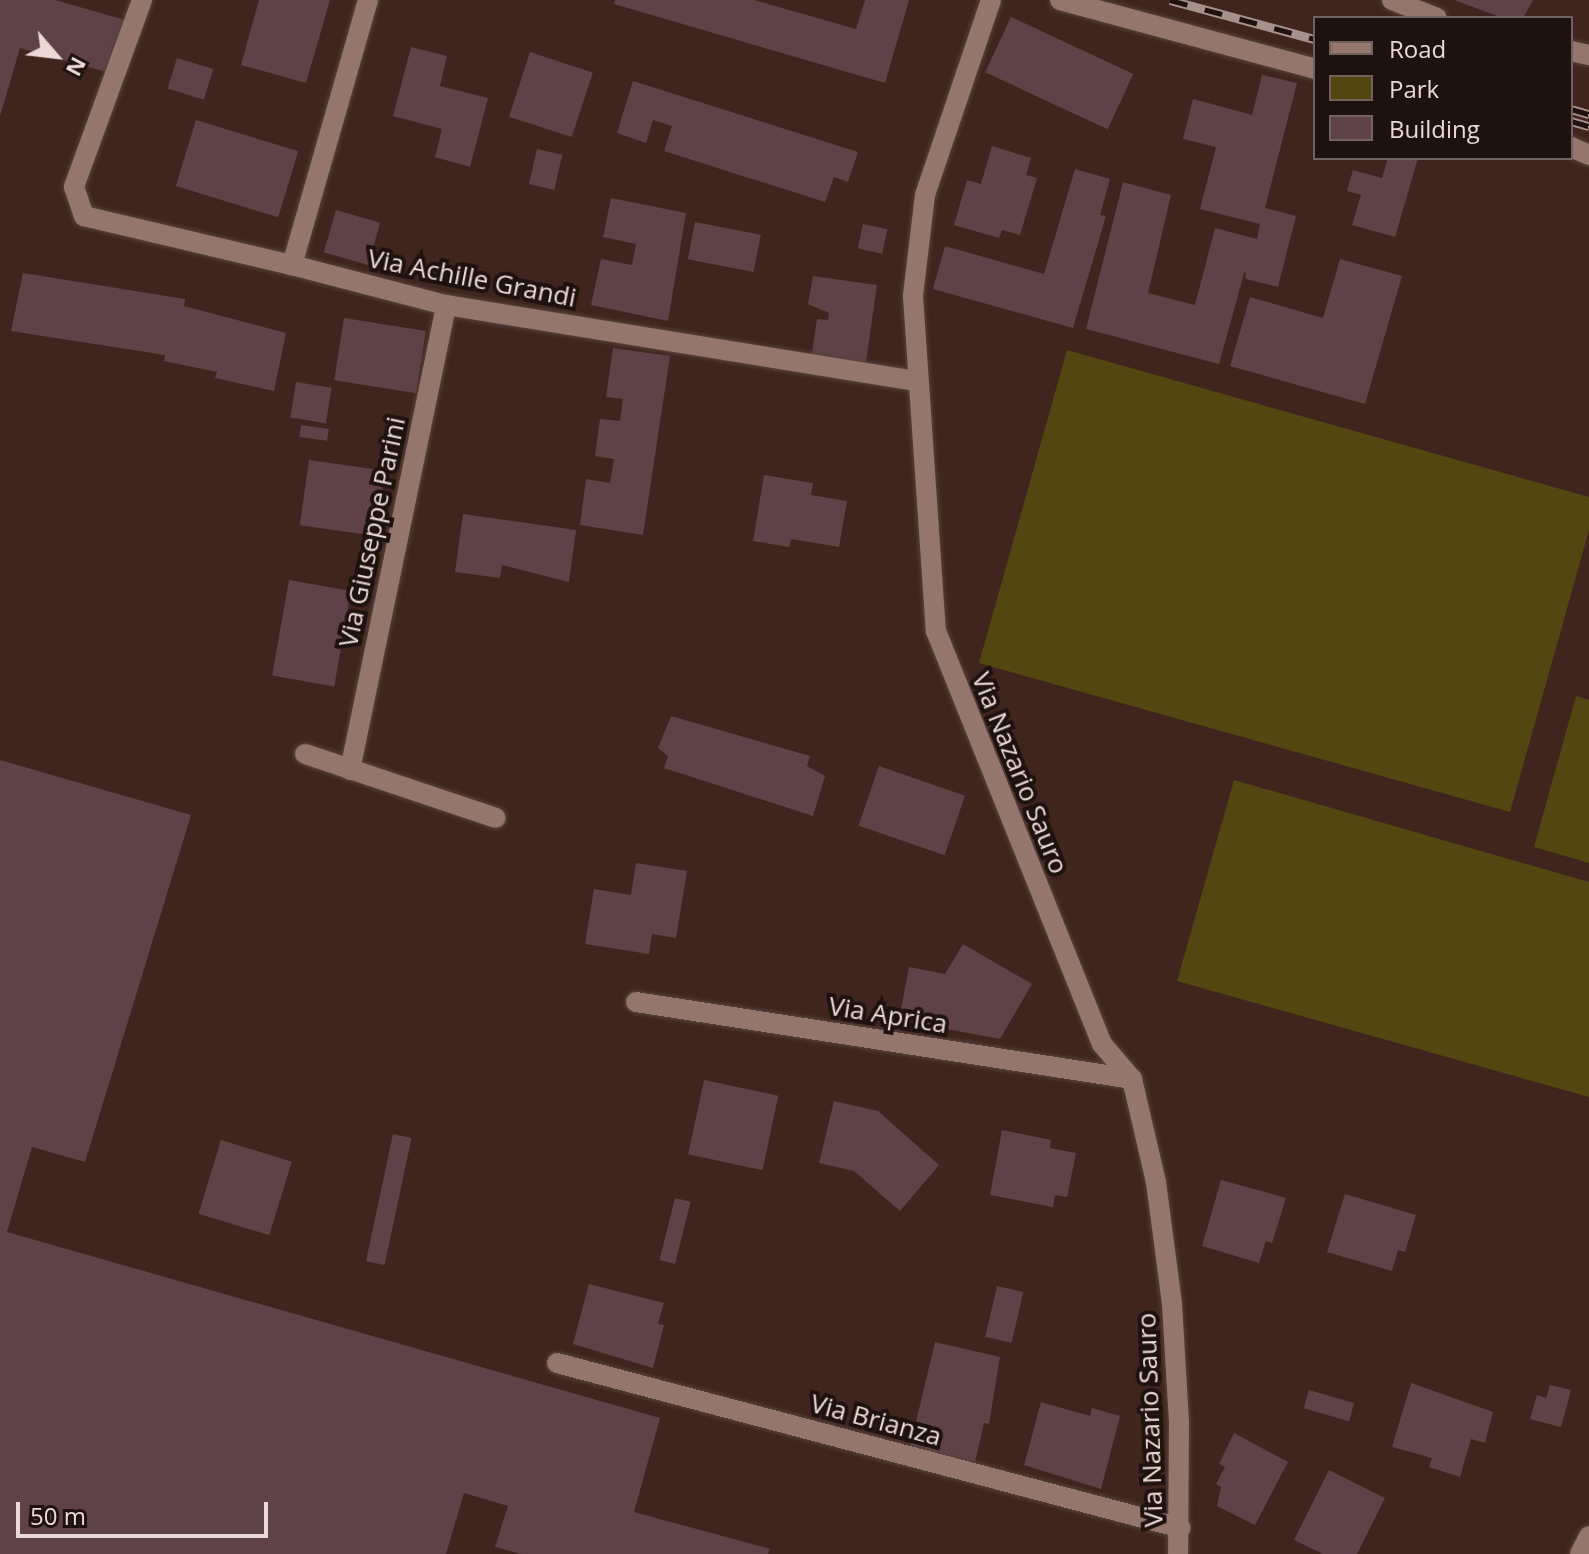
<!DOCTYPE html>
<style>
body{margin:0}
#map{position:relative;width:1589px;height:1554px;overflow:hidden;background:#3f251e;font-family:"Open Sans",sans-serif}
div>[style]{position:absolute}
.green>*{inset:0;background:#524710}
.building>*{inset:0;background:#5f4247;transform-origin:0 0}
.roads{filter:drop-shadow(0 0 2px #58433c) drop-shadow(0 0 2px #58433c)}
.minor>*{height:20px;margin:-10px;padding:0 10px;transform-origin:10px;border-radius:10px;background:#95766d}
.rail>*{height:9px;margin-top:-4.5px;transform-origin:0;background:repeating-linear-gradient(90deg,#1e120f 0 18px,#a6918b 0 36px);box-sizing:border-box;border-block:2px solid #a6918b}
span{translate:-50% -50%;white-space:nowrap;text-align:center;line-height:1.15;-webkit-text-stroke:8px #1e120f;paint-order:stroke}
.street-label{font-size:26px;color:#ead9d4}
.legend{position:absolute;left:1313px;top:16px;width:260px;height:144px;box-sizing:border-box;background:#1e120f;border:2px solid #70625e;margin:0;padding:10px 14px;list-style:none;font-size:24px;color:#ead9d4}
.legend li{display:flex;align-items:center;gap:16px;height:40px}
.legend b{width:40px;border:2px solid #70625e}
.north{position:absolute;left:16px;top:16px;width:80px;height:80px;-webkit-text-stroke:6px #1e120f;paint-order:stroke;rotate:118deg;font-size:22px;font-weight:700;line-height:32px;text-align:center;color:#ead9d4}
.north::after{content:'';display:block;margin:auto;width:28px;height:36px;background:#ead9d4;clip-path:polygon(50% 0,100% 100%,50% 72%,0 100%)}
.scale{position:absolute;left:16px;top:1502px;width:252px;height:36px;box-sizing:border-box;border:4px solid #ead9d4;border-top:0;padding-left:10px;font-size:24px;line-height:28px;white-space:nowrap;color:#ead9d4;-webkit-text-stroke:6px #1e120f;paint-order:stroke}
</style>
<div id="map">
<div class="green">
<div style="clip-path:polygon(1067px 350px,1589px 497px,1589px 530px,1510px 812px,979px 663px)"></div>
<div style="clip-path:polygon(1576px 696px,1589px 700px,1589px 863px,1534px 847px)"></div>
<div style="clip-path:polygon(1234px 780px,1589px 882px,1589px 1097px,1177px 981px)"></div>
</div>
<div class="building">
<div style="clip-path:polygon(0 0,55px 0,125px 20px,110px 73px,20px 48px,0 116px)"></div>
<div style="clip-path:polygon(259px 0,330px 0,306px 83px,241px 65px)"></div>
<div style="clip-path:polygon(615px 0,754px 0,856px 29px,865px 0,909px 0,885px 83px,614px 4px)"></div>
<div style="clip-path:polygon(1454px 0,1533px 0,1523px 18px,1503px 18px)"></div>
<div style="left:1011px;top:17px;width:135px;height:61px;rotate:25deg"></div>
<div style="clip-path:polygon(411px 47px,447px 56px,440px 86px,488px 98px,470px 167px,435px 157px,442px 129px,393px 116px)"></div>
<div style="left:530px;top:52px;width:66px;height:68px;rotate:18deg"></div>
<div style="left:177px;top:58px;width:38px;height:32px;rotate:17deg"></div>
<div style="clip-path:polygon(1262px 75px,1297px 83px,1265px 208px,1296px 216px,1278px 287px,1246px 279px,1245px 270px,1219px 364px,1086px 329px,1123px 182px,1171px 195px,1148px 293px,1195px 305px,1215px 228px,1257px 239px,1260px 224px,1200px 209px,1216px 147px,1183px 139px,1193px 99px,1252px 115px)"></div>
<div style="clip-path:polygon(633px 81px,858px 152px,848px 182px,834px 177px,825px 202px,664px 151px,672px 126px,653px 120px,646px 143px,617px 133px)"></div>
<div style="left:196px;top:120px;width:107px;height:69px;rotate:17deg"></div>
<div style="clip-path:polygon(992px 146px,1031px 158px,1026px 175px,1037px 178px,1020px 235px,1002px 230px,999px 238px,954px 225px,967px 180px,981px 184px)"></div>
<div style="left:537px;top:149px;width:26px;height:36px;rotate:13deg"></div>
<div style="clip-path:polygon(1388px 158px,1418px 158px,1395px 237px,1352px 225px,1361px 195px,1347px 191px,1353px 170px,1382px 178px)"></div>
<div style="clip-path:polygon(1075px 169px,1110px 179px,1100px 215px,1106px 216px,1073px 328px,933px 289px,945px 246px,1044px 274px)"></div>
<div style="clip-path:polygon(611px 198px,686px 213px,668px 321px,591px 305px,601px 259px,632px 265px,636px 244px,603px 237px)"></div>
<div style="left:336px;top:210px;width:46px;height:44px;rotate:16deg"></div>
<div style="left:695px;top:222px;width:67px;height:38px;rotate:11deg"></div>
<div style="left:863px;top:224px;width:25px;height:25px;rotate:12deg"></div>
<div style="clip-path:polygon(1340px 259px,1402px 276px,1365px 404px,1230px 366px,1250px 297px,1323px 318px)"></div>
<div style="clip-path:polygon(23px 273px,185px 299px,184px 306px,286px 333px,274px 391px,215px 378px,217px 372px,164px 361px,165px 355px,11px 331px)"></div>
<div style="clip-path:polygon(813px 276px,877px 285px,865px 369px,811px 360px,817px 319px,828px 320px,829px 313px,808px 304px)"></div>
<div style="left:344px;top:318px;width:83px;height:63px;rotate:9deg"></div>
<div style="clip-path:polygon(613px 348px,670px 356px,643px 535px,580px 525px,586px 479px,610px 483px,614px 459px,595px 456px,600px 419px,620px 421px,623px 399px,606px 397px)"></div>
<div style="left:296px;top:382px;width:36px;height:36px;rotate:9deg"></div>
<div style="left:301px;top:425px;width:28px;height:12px;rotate:8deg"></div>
<div style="left:309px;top:460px;width:77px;height:66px;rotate:8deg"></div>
<div style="clip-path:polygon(764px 475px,813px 483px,811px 495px,847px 501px,839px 547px,791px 539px,789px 547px,753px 541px)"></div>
<div style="clip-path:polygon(463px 514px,576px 530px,569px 582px,502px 565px,500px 578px,455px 572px)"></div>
<div style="left:289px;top:580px;width:63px;height:97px;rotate:10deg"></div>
<div style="clip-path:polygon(671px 716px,810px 756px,807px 766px,825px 776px,813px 816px,664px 768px,668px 756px,658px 748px)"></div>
<div style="clip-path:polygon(0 760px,191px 815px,85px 1162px,32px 1147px,7px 1232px,660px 1418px,634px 1512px,770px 1549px,768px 1554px,521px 1554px,495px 1547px,508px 1506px,464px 1493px,446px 1554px,0 1554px)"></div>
<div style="left:879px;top:766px;width:91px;height:63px;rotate:19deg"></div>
<div style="clip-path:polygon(636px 863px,687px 871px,676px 938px,652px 934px,649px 954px,585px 944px,594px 889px,631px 895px)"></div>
<div style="clip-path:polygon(963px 944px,1032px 984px,1000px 1039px,899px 1020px,909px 967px,945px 974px)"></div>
<div style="left:704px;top:1080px;width:76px;height:76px;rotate:12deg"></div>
<div style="clip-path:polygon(834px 1101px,878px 1111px,939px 1165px,900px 1211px,854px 1171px,819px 1163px)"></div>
<div style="clip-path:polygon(1002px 1130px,1051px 1140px,1050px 1148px,1076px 1153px,1067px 1197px,1055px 1195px,1053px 1207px,990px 1195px)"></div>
<div style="left:393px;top:1134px;width:19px;height:130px;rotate:12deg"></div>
<div style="left:221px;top:1140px;width:74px;height:77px;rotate:17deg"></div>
<div style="clip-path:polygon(1221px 1180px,1286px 1198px,1272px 1243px,1266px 1241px,1259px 1263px,1202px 1246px)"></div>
<div style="clip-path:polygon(1345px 1194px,1416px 1215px,1405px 1252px,1398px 1250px,1392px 1271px,1327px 1252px)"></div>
<div style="left:675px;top:1198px;width:16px;height:64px;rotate:14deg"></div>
<div style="clip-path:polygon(589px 1284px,664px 1303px,658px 1324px,664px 1325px,653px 1368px,573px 1344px)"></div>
<div style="left:997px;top:1286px;width:27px;height:52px;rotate:13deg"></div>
<div style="clip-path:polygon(935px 1342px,1000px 1357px,989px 1424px,984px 1423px,975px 1462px,910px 1447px)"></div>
<div style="clip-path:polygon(1411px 1383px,1493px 1412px,1485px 1443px,1471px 1439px,1460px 1477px,1429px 1467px,1432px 1458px,1392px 1447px)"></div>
<div style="clip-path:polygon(1550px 1385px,1571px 1390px,1561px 1427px,1530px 1419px,1537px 1395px,1546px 1398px)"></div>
<div style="left:1309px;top:1390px;width:47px;height:19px;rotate:16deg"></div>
<div style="clip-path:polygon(1041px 1402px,1090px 1416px,1092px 1408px,1120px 1416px,1101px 1489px,1024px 1465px)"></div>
<div style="clip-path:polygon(1234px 1433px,1288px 1462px,1255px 1525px,1217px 1506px,1221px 1487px,1216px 1484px,1225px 1467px,1219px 1464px)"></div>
<div style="clip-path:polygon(1329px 1470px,1385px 1498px,1357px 1554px,1323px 1554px,1294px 1540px)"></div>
</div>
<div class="roads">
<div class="minor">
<div style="left:142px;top:0;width:199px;rotate:110deg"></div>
<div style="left:74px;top:187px;width:31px;rotate:71deg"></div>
<div style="left:84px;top:216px;width:214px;rotate:13.3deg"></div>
<div style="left:368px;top:0;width:276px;rotate:106deg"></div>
<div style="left:292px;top:265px;width:159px;rotate:14.6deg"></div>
<div style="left:446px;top:305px;width:476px;rotate:9.2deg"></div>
<div style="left:991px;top:0;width:206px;rotate:108.7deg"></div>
<div style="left:925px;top:195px;width:102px;rotate:96.8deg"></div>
<div style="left:913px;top:296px;width:336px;rotate:86.1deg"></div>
<div style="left:936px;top:631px;width:445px;rotate:68.1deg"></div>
<div style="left:1102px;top:1044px;width:46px;rotate:49.4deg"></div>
<div style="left:1132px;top:1079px;width:106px;rotate:76.9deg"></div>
<div style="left:1156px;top:1182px;width:123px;rotate:82.5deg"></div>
<div style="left:1172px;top:1304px;width:118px;rotate:86.6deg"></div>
<div style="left:1179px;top:1422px;width:132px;rotate:90.4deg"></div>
<div style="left:1060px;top:0;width:264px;rotate:15.1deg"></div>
<div style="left:1392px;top:0;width:48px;rotate:21.8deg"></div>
<div style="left:1571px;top:51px;width:18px;rotate:13deg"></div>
<div style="left:1571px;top:147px;width:20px;rotate:24deg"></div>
<div style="left:305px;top:754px;width:201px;rotate:18.5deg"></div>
<div style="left:350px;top:770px;width:475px;rotate:-78.3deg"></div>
<div style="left:636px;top:1002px;width:502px;rotate:8.82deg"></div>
<div style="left:557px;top:1363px;width:645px;rotate:14.81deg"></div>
<div style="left:1580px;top:1554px;width:20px;rotate:-63deg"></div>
</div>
</div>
<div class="rail">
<div style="left:1170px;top:0;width:150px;rotate:15.1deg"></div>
<div style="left:1571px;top:109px;width:19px;rotate:16deg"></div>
<div style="left:1571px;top:121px;width:19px;rotate:16deg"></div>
</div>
<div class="street-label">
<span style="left:472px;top:278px;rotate:11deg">Via Achille Grandi</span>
<span style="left:372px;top:532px;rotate:-78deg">Via Giuseppe Parini</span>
<span style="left:1020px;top:773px;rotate:68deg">Via Nazario Sauro</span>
<span style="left:888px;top:1015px;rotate:9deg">Via Aprica</span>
<span style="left:876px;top:1420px;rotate:15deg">Via Brianza</span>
<span style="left:1150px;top:1420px;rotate:-92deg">Via Nazario Sauro</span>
</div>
<ul class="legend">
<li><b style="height:10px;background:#95766d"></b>Road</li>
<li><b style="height:22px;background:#524710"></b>Park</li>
<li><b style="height:22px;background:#5f4247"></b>Building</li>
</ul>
<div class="north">N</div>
<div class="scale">50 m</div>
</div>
